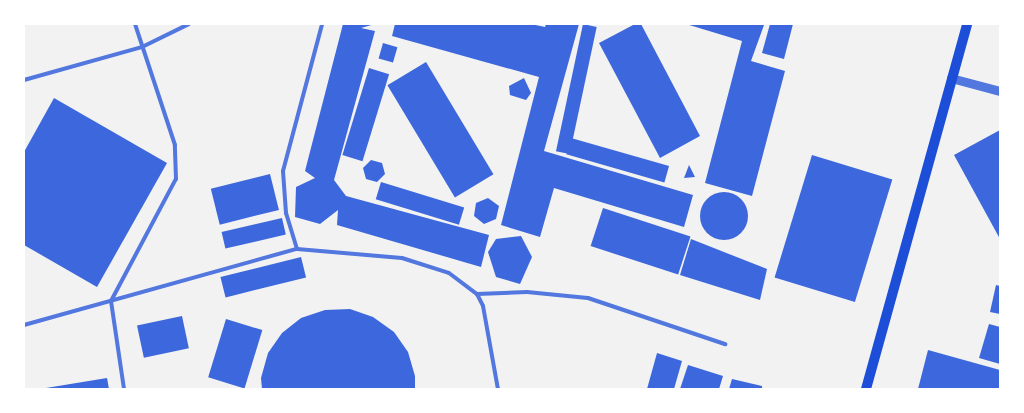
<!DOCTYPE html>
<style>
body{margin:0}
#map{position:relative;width:1024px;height:413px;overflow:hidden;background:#f2f2f2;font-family:Inter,sans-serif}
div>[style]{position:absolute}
.building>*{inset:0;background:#3d67dc;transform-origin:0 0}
.round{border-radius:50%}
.service>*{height:4px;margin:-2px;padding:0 2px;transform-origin:2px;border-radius:2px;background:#5277de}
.tertiary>*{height:9px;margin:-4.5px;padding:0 4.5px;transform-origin:4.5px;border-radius:4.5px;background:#5277de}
.secondary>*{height:10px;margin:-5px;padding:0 5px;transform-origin:5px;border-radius:5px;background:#1d4ed8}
span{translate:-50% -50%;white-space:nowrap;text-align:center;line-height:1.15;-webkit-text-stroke:4px #fff;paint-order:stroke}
.frame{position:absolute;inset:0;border:25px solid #fff;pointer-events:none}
</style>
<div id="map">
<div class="building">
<div style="clip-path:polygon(343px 24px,375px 24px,361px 28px,375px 31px,334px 180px,346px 196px,489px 235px,481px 267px,337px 225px,338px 210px,320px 224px,295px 217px,296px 187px,315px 178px,305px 171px)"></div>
<div style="clip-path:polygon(395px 24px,531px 24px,545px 27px,546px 24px,579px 24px,544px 151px,693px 195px,684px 227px,554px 188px,540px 237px,501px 225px,539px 77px,392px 36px)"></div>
<div style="left:583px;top:24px;width:14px;height:130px;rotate:12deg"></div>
<div style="clip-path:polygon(635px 24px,641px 24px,700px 136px,660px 158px,599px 43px)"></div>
<div style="clip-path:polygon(686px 24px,764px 25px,751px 61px,785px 71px,752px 196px,705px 183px,742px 41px)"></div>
<div style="clip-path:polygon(770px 24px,793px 24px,784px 59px,762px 53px)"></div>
<div style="left:383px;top:43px;width:15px;height:16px;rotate:16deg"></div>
<div style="left:426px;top:62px;width:131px;height:45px;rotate:59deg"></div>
<div style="left:369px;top:68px;width:21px;height:91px;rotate:17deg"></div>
<div style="clip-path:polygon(524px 78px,531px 93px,526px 100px,510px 95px,509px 86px)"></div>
<div style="clip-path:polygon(54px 98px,167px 163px,97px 287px,24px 245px,24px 152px)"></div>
<div style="clip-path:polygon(1000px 130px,1000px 239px,954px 155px)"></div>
<div style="left:571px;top:138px;width:102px;height:17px;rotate:16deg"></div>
<div style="left:812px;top:155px;width:84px;height:128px;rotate:17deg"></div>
<div style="clip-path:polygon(371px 160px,382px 163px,385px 174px,377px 182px,366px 179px,363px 168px)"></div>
<div style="clip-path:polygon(689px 165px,695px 177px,684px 178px)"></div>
<div style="left:270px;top:174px;width:37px;height:61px;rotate:76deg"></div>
<div style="left:381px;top:182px;width:87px;height:18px;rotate:17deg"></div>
<div class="round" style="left:700px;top:192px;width:48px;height:48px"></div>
<div style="clip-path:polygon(488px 198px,499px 206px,496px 219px,484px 224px,474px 216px,476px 203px)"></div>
<div style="left:603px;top:208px;width:92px;height:40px;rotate:18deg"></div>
<div style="left:282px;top:218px;width:17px;height:62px;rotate:77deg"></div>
<div style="clip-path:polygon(521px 236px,532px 257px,520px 284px,496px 277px,488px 252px,496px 239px)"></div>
<div style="clip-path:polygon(691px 239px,767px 269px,760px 300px,680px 275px)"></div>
<div style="left:301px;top:257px;width:21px;height:83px;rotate:76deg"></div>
<div style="clip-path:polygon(996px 285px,1000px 286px,1000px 314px,990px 312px)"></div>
<div style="clip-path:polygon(350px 309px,373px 317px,394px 332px,408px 352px,415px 376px,415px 389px,262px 389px,261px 378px,268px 353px,282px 333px,301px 318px,325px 310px)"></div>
<div style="left:182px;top:316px;width:33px;height:46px;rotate:78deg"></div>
<div style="left:226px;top:319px;width:38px;height:61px;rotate:17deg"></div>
<div style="clip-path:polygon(989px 324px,1000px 327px,1000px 364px,979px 358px)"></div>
<div style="clip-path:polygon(928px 350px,1000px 370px,1000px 389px,918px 389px)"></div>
<div style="clip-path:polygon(657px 353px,682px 361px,674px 389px,647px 389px)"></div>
<div style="clip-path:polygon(688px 365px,723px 376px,719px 389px,680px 389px)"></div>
<div style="clip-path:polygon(107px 378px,109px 389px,46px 389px,46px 388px)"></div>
<div style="clip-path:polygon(732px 379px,762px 386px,762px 389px,729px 389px)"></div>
</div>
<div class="service">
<div style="left:24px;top:80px;width:123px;rotate:-15.6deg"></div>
<div style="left:142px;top:47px;width:52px;rotate:-26.1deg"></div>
<div style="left:297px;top:249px;width:38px;rotate:-107deg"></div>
<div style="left:286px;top:213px;width:42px;rotate:-94.1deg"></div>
<div style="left:283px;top:171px;width:152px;rotate:-75.1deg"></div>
<div style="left:477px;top:294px;width:50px;rotate:-2.3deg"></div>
<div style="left:527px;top:292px;width:61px;rotate:5.6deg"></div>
<div style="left:588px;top:298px;width:145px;rotate:18.6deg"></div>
<div style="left:24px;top:325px;width:283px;rotate:-15.6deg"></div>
<div style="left:297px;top:249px;width:105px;rotate:4.9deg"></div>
<div style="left:402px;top:258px;width:49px;rotate:17.7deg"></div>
<div style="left:449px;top:273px;width:35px;rotate:37deg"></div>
<div style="left:477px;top:294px;width:13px;rotate:63deg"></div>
<div style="left:483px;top:306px;width:84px;rotate:79.8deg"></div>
<div style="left:124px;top:389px;width:89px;rotate:-98.4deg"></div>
<div style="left:111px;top:301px;width:138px;rotate:-62deg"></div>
<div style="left:176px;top:179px;width:34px;rotate:-92deg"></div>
<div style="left:175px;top:145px;width:127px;rotate:-108.3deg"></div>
</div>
<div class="tertiary">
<div style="left:951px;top:78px;width:51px;rotate:14.9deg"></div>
</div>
<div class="secondary">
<div style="left:866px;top:389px;width:379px;rotate:-74.5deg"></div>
</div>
<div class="frame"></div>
</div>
